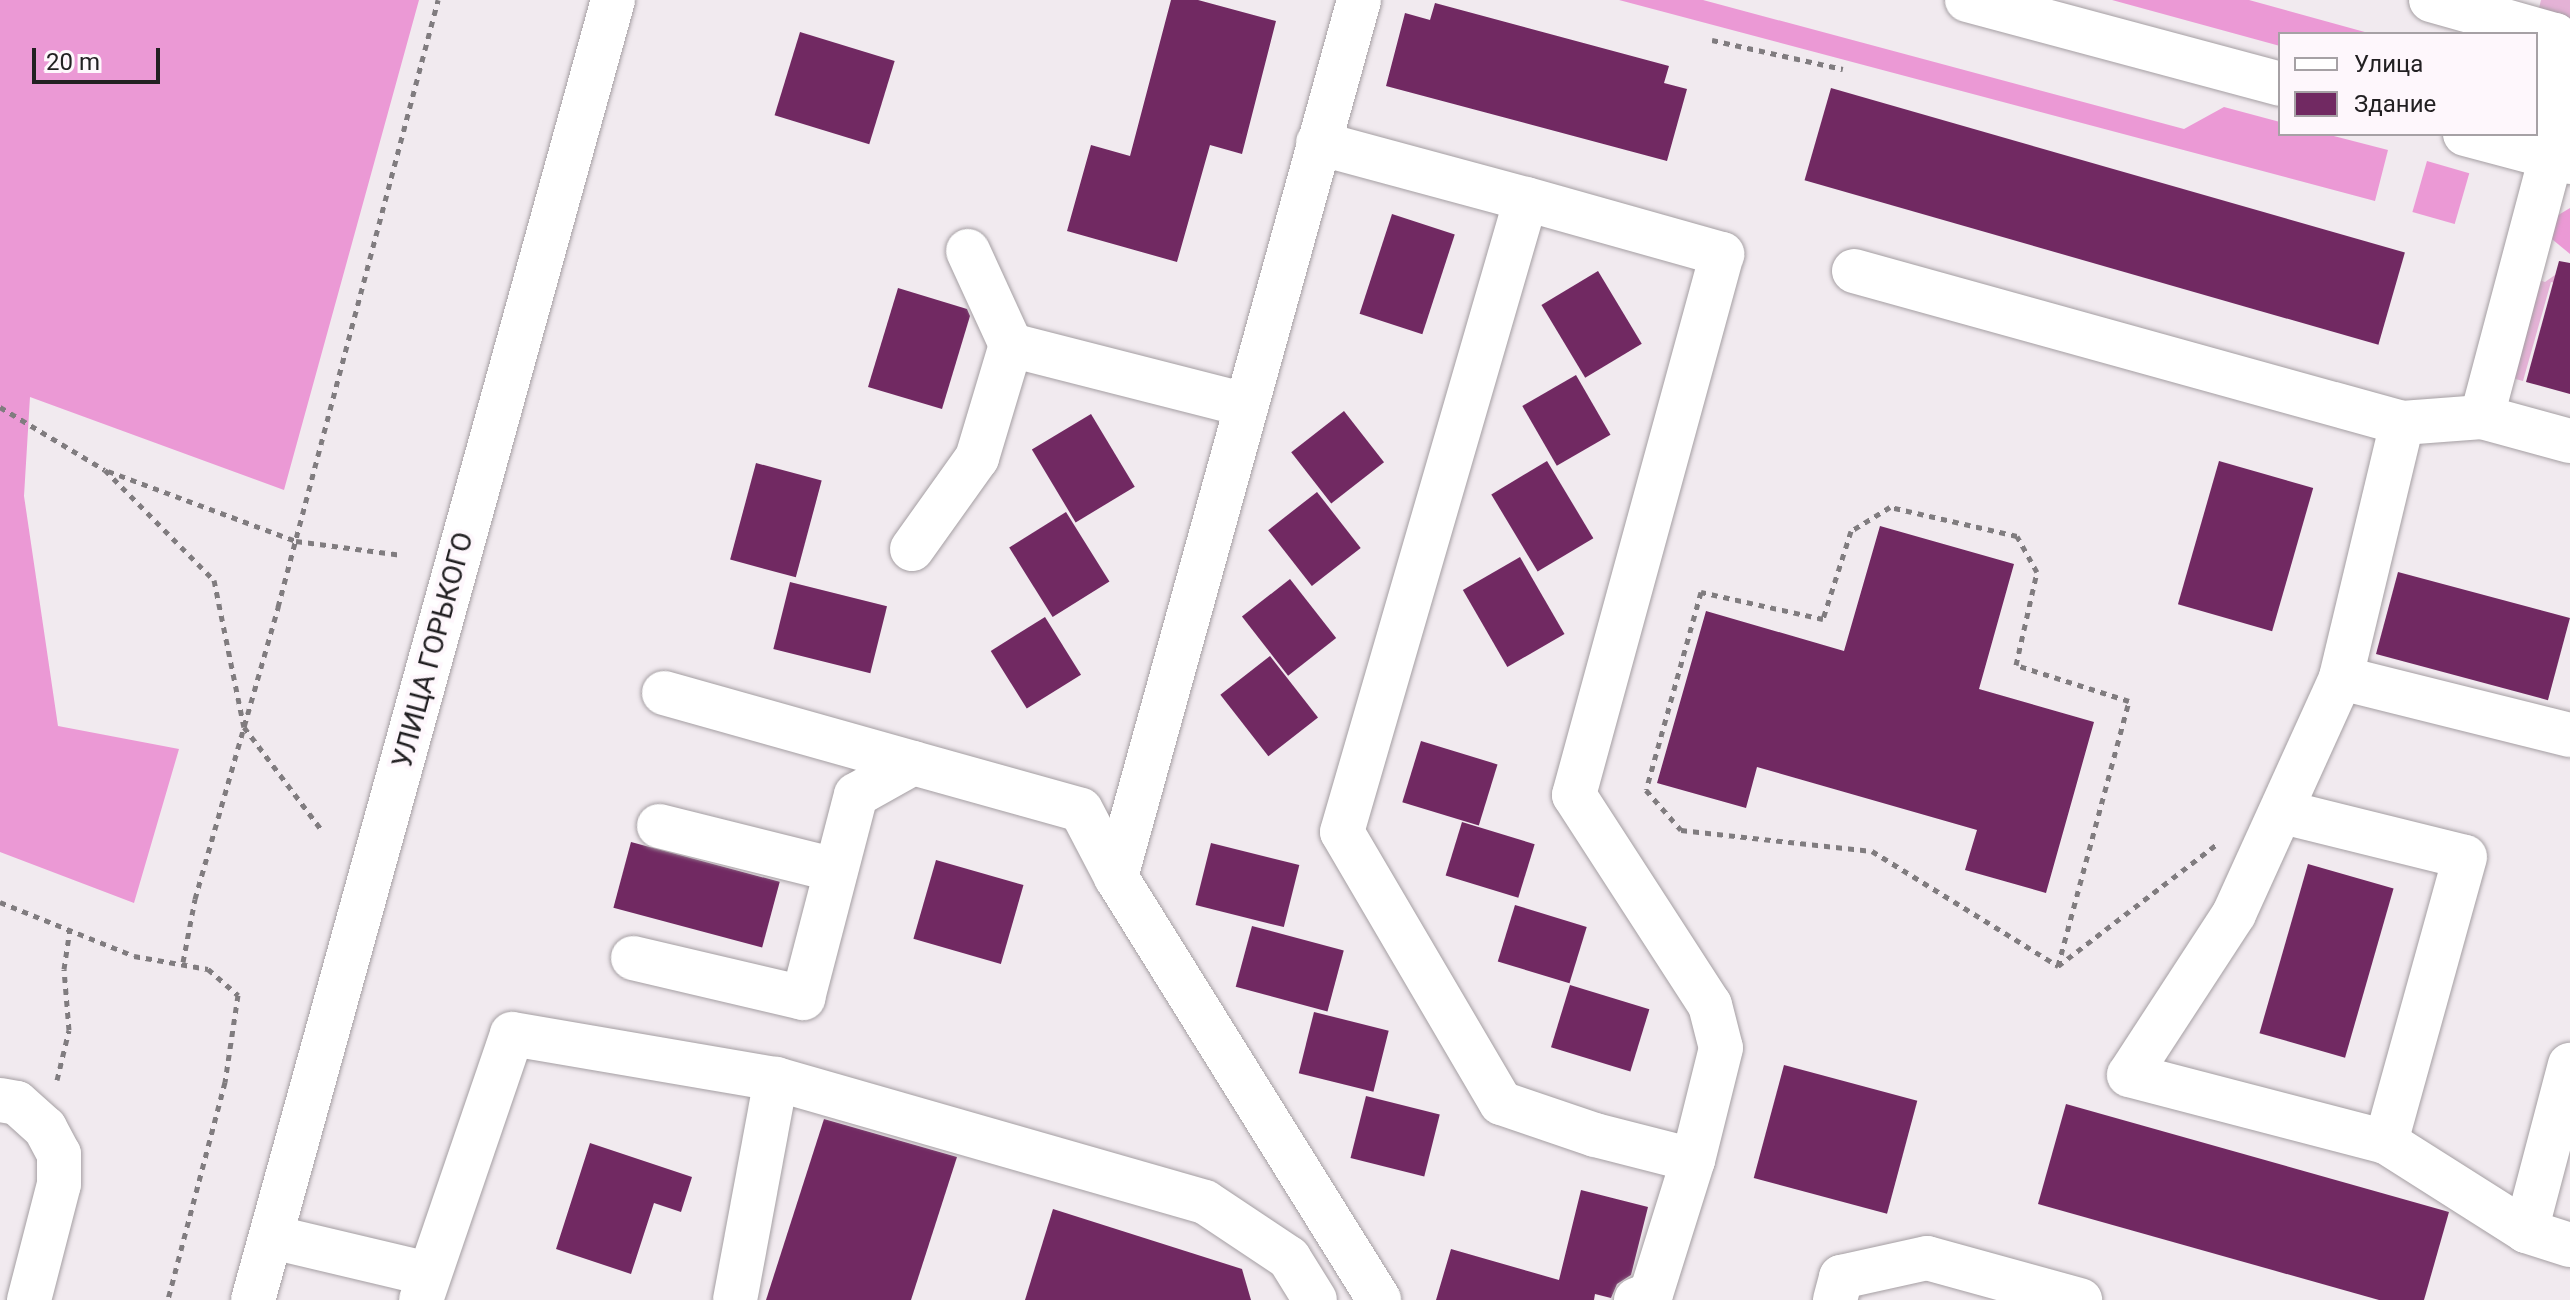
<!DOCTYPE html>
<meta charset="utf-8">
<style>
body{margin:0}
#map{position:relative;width:2570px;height:1300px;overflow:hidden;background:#f1eaef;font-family:Roboto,sans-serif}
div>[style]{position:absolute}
.green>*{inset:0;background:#e4b2d6}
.forest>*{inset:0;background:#eb99d5;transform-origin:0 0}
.building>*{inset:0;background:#712962;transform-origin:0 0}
.path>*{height:5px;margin-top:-2.5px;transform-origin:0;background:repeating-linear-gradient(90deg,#807c7f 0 6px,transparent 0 12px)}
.roads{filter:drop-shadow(0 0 2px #a59fa3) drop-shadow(0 0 2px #a59fa3)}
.minor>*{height:44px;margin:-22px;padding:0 22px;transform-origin:22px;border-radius:22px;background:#fff}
.major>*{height:44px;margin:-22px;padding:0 22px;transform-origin:22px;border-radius:22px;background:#fff}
span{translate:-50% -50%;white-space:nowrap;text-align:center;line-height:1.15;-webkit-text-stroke:8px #fef7fc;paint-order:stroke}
.street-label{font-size:28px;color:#222022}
.legend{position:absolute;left:2278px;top:32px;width:260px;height:104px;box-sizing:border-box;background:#fef7fc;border:2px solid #a6a1a5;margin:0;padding:10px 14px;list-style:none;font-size:24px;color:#222022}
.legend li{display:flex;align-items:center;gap:16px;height:40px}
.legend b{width:40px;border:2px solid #a6a1a5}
.scale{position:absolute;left:32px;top:48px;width:128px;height:36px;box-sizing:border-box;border:4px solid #222022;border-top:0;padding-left:10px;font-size:24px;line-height:28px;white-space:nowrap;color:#222022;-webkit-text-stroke:6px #fef7fc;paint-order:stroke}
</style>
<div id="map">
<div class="green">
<div style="clip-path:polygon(2541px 0,2570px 0,2570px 39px,2534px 29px)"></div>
<div style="clip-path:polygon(2555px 275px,2570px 279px,2570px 287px,2551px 282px,2523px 381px,2508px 377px,2536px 279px,2545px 282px)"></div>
</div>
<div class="forest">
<div style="clip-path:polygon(0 0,419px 0,284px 490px,30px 397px,24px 496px,58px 726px,179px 749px,134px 903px,0 852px)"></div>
<div style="clip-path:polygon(1619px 0,1703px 0,2184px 129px,2224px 107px,2280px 122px,2280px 134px,2326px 134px,2388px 150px,2375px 201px)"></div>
<div style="clip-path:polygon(2112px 0,2249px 0,2372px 34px,2280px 34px,2280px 46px)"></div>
<div style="left:2427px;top:161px;width:44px;height:53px;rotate:16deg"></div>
<div style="clip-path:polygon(2570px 208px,2570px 254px,2547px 235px,2555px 217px)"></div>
</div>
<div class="building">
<div style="clip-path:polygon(1171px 0,1198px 0,1276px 21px,1242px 154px,1210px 145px,1177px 262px,1067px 231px,1091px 145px,1130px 156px)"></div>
<div style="clip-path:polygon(1435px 3px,1669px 66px,1664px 83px,1687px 89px,1667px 161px,1386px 86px,1405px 13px,1430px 20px)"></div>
<div style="left:800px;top:32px;width:99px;height:87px;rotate:17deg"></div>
<div style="left:1831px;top:88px;width:597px;height:96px;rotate:16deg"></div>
<div style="left:1392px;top:214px;width:66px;height:105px;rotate:18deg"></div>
<div style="clip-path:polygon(2559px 261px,2570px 263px,2570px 394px,2526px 382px)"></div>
<div style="left:1598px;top:271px;width:85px;height:66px;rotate:59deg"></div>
<div style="clip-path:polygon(898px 288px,967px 309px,970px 316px,942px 409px,868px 387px)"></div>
<div style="left:1576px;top:375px;width:69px;height:62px;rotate:60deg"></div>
<div style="left:1344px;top:411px;width:65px;height:67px;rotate:52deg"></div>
<div style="left:1091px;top:414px;width:85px;height:69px;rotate:59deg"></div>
<div style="left:1547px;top:461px;width:90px;height:65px;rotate:59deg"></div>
<div style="left:2219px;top:461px;width:98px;height:149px;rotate:16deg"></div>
<div style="left:756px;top:463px;width:68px;height:100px;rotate:15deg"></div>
<div style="left:1317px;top:492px;width:71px;height:62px;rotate:52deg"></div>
<div style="left:1066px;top:512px;width:82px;height:67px;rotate:58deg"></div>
<div style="clip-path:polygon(1880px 526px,2014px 564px,1979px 689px,2094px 722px,2046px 893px,1965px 870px,1977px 830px,1757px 767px,1746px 808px,1657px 783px,1706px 611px,1844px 651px)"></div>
<div style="left:1520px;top:557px;width:89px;height:66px;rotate:60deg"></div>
<div style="left:2398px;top:572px;width:178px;height:85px;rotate:15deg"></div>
<div style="left:1290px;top:579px;width:75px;height:61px;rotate:52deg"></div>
<div style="left:790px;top:582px;width:100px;height:69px;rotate:14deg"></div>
<div style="left:1045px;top:617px;width:68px;height:64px;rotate:58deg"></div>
<div style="left:1270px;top:656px;width:78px;height:63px;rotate:52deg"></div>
<div style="left:1421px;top:741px;width:80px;height:64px;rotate:17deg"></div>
<div style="left:1462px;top:822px;width:76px;height:56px;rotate:17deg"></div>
<div style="left:631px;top:842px;width:154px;height:68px;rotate:15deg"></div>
<div style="left:1211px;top:843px;width:91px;height:64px;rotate:14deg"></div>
<div style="left:936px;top:860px;width:91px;height:82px;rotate:16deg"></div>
<div style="left:2308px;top:864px;width:89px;height:176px;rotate:16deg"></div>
<div style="left:1515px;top:905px;width:75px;height:59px;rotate:17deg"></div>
<div style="left:1252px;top:926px;width:95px;height:63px;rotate:15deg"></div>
<div style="left:1570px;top:985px;width:83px;height:65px;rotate:17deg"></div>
<div style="left:1314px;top:1012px;width:77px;height:63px;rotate:14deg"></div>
<div style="left:1784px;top:1065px;width:138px;height:117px;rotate:15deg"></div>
<div style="left:1366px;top:1096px;width:76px;height:64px;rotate:14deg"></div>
<div style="clip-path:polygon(2066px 1104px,2449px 1212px,2424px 1300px,2379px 1300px,2038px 1204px)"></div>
<div style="clip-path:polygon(824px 1119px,957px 1157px,911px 1300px,766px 1300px)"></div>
<div style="clip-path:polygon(590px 1143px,692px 1177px,681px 1212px,654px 1203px,631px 1274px,556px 1249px)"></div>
<div style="clip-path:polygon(1581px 1190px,1648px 1207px,1631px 1275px,1617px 1284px,1611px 1298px,1595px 1294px,1594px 1300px,1436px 1300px,1451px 1249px,1559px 1280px)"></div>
<div style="clip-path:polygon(1053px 1209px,1242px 1269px,1251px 1300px,1025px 1300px)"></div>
</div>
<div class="path">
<div style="left:1712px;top:40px;width:134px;rotate:12.5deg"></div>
<div style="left:0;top:407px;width:122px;rotate:31deg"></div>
<div style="left:105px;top:470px;width:155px;rotate:45.3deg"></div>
<div style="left:214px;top:580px;width:150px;rotate:78.5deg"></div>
<div style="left:244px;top:727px;width:131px;rotate:53deg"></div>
<div style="left:108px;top:471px;width:201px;rotate:20.4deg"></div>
<div style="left:296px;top:541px;width:107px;rotate:7.5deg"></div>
<div style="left:0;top:902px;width:144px;rotate:21.9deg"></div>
<div style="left:134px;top:956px;width:75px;rotate:10deg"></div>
<div style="left:208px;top:969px;width:40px;rotate:41deg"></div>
<div style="left:238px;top:995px;width:88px;rotate:98.5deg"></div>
<div style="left:225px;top:1082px;width:225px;rotate:104.7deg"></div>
<div style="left:183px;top:962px;width:64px;rotate:-79.2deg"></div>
<div style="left:195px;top:899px;width:304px;rotate:-74.1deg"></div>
<div style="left:278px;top:607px;width:628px;rotate:-75.23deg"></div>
<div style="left:2058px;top:966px;width:274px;rotate:-75deg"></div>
<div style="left:2129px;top:701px;width:119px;rotate:-162.3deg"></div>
<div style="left:2016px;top:665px;width:95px;rotate:-77.3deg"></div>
<div style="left:2037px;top:572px;width:41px;rotate:-119.1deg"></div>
<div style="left:2017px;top:536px;width:130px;rotate:-167.1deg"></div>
<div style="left:1890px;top:507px;width:46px;rotate:148.4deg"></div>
<div style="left:1851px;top:531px;width:92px;rotate:107.7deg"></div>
<div style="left:1823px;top:619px;width:125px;rotate:-167.5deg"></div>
<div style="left:1701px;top:592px;width:205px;rotate:105.5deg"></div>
<div style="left:1646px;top:790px;width:53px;rotate:48.8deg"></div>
<div style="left:1681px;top:830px;width:192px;rotate:6.3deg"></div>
<div style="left:1872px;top:851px;width:219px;rotate:31.7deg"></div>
<div style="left:2058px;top:966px;width:200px;rotate:-37.5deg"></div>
<div style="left:57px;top:1080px;width:51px;rotate:-76.5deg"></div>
<div style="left:69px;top:1030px;width:61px;rotate:-94.7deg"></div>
<div style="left:64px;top:969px;width:40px;rotate:-81.5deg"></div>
</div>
<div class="roads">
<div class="minor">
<div style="left:1967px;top:0;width:324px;rotate:15deg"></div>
<div style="left:2431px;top:0;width:129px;rotate:15.8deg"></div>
<div style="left:2555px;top:35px;width:25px;rotate:83deg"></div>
<div style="left:2558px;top:60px;width:97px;rotate:94.1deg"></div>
<div style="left:2551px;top:157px;width:269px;rotate:104.9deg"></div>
<div style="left:2482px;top:417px;width:91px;rotate:15.3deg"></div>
<div style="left:2465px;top:134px;width:109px;rotate:14.9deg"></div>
<div style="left:1318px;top:143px;width:215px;rotate:15.1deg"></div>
<div style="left:1526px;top:199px;width:204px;rotate:15.7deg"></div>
<div style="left:1722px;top:254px;width:561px;rotate:105.3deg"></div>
<div style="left:1574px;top:795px;width:250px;rotate:57.1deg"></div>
<div style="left:1710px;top:1005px;width:44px;rotate:75.7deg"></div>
<div style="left:1721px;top:1048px;width:115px;rotate:104deg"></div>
<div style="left:1693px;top:1160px;width:101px;rotate:-165.7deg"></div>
<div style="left:1595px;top:1135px;width:99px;rotate:-161.2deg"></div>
<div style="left:1501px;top:1103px;width:314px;rotate:-120.4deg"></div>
<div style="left:1342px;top:832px;width:659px;rotate:-73.79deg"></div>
<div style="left:968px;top:251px;width:103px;rotate:65.4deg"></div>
<div style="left:1854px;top:271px;width:569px;rotate:15.5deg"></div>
<div style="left:2482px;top:417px;width:80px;rotate:175.7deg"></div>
<div style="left:2402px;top:423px;width:262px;rotate:103.5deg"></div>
<div style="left:2341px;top:678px;width:259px;rotate:114.4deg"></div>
<div style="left:2234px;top:914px;width:192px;rotate:123.1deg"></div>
<div style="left:2129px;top:1075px;width:266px;rotate:14.6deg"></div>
<div style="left:2386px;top:1142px;width:166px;rotate:32.4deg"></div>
<div style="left:2526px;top:1231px;width:46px;rotate:17.7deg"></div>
<div style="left:912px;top:549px;width:112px;rotate:-54.5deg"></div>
<div style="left:977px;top:458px;width:118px;rotate:-73.3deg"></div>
<div style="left:1011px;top:345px;width:243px;rotate:14.3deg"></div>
<div style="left:2341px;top:678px;width:236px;rotate:14deg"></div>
<div style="left:664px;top:693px;width:259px;rotate:15.7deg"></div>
<div style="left:2283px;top:812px;width:187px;rotate:13.9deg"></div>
<div style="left:2465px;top:857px;width:296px;rotate:105.5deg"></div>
<div style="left:659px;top:826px;width:182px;rotate:14deg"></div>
<div style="left:1116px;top:877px;width:910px;rotate:-74.51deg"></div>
<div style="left:633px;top:958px;width:175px;rotate:13.2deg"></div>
<div style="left:803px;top:998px;width:210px;rotate:-75.4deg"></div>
<div style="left:856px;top:795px;width:65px;rotate:-29.3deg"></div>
<div style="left:913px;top:763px;width:174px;rotate:15.6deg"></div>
<div style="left:1081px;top:810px;width:76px;rotate:62.4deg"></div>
<div style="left:1116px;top:877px;width:498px;rotate:58.1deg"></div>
<div style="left:0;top:1100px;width:17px;rotate:10deg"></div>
<div style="left:17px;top:1103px;width:38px;rotate:42deg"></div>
<div style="left:45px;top:1128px;width:30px;rotate:62deg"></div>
<div style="left:59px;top:1154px;width:30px;rotate:90deg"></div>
<div style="left:59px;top:1184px;width:120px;rotate:104.5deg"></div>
<div style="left:2526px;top:1231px;width:172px;rotate:-75.2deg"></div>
<div style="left:272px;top:1237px;width:160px;rotate:13.3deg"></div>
<div style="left:421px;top:1300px;width:281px;rotate:-71.1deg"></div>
<div style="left:512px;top:1034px;width:268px;rotate:9.7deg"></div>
<div style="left:776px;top:1079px;width:446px;rotate:16deg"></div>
<div style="left:1205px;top:1202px;width:101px;rotate:33.7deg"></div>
<div style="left:1289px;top:1258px;width:49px;rotate:58.2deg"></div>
<div style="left:735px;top:1300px;width:225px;rotate:-79.5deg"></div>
<div style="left:1636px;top:1300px;width:16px;rotate:-22deg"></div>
<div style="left:1651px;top:1294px;width:140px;rotate:-72.6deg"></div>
<div style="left:1835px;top:1300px;width:24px;rotate:-75deg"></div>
<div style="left:1841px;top:1277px;width:88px;rotate:-12.5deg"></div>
<div style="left:1927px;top:1258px;width:159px;rotate:15.4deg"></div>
</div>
<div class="major">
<div style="left:253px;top:1300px;width:1349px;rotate:-74.52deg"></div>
</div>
</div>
<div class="street-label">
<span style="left:433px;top:650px;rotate:-75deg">УЛИЦА ГОРЬКОГО</span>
</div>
<ul class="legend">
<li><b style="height:10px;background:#fff"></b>Улица</li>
<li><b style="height:22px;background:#712962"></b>Здание</li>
</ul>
<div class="scale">20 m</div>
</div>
